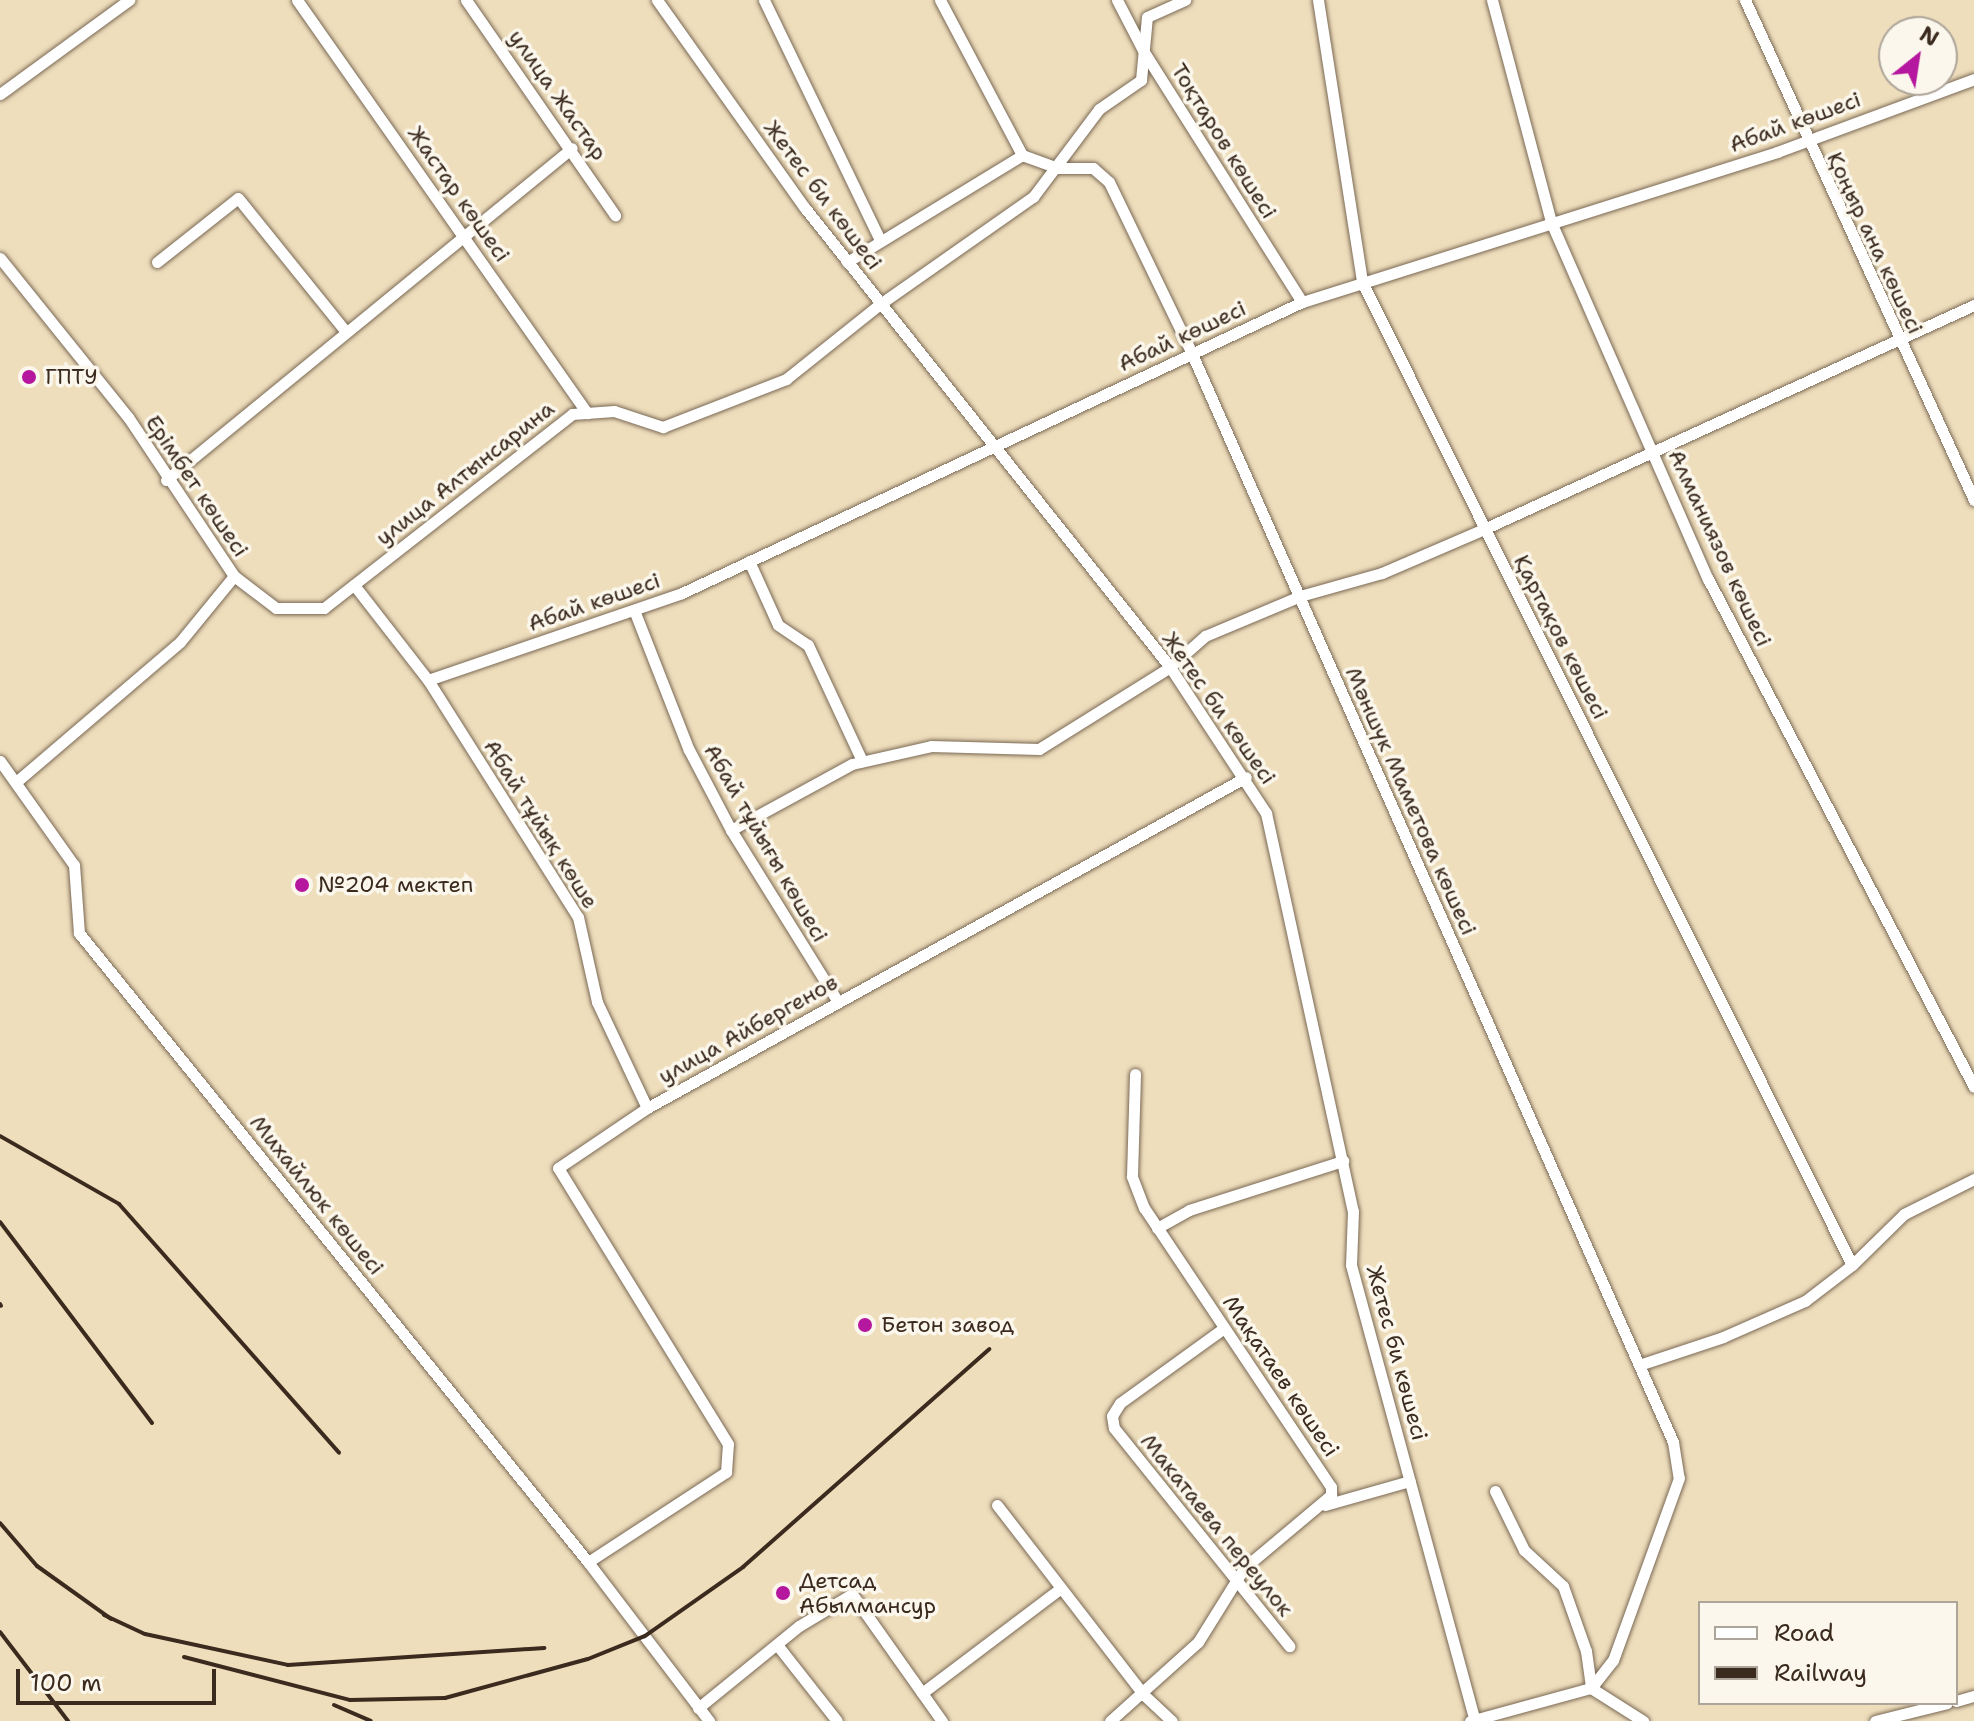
<!DOCTYPE html>
<meta charset="utf-8">
<style>
body{margin:0}
#map{position:relative;width:1974px;height:1721px;overflow:hidden;background:#efdebc;font-family:"Shantell Sans",sans-serif}
div>[style]{position:absolute}
.roads{filter:drop-shadow(0 0 2px #7a6955) drop-shadow(0 0 2px #7a6955)}
.minor>*{height:11px;margin:-5.5px;padding:0 5.5px;transform-origin:5.5px;border-radius:5.5px;background:#fff}
.rail>*{height:4px;margin:-2px;padding:0 2px;transform-origin:2px;border-radius:2px;background:#3b2a1e}
.dots>*{width:22px;height:22px;translate:-50% -50%;box-sizing:border-box;border:4px solid #fbf7ec;border-radius:50%}
span{translate:-50% -50%;white-space:nowrap;text-align:center;line-height:1.15;-webkit-text-stroke:7px #fbf7ec;paint-order:stroke}
.street-label{font-size:22px;color:#3b2a1e}
.poi-label{font-size:22px;color:#3b2a1e}
.left{translate:0 -50%;text-align:left}
.legend{position:absolute;left:1698px;top:1601px;width:260px;height:104px;box-sizing:border-box;background:#fbf7ec;border:2px solid #aea59a;margin:0;padding:10px 14px;list-style:none;font-size:24px;color:#3b2a1e}
.legend li{display:flex;align-items:center;gap:16px;height:40px}
.legend b{width:40px;border:2px solid #aea59a}
.north{position:absolute;left:1878px;top:16px;width:80px;height:80px;box-sizing:border-box;background:#fbf7ec;border:2px solid #aea59a;border-radius:50%;rotate:30deg;font-size:22px;font-weight:700;line-height:32px;text-align:center;color:#3b2a1e}
.north::after{content:'';display:block;margin:auto;width:28px;height:36px;background:#b5179e;clip-path:polygon(50% 0,100% 100%,50% 72%,0 100%)}
.scale{position:absolute;left:16px;top:1669px;width:200px;height:36px;box-sizing:border-box;border:4px solid #3b2a1e;border-top:0;padding-left:10px;font-size:24px;line-height:28px;white-space:nowrap;color:#3b2a1e;-webkit-text-stroke:6px #fbf7ec;paint-order:stroke}
</style>
<div id="map">
<div class="roads">
<div class="minor">
<div style="left:297px;top:0;width:505px;rotate:54.92deg"></div>
<div style="left:466px;top:0;width:262px;rotate:55.3deg"></div>
<div style="left:657px;top:0;width:255px;rotate:54.6deg"></div>
<div style="left:805px;top:208px;width:586px;rotate:51.51deg"></div>
<div style="left:1170px;top:667px;width:175px;rotate:56.7deg"></div>
<div style="left:1266px;top:813px;width:407px;rotate:77.7deg"></div>
<div style="left:1353px;top:1211px;width:54px;rotate:92.1deg"></div>
<div style="left:1351px;top:1265px;width:473px;rotate:74.8deg"></div>
<div style="left:764px;top:0;width:267px;rotate:64.2deg"></div>
<div style="left:940px;top:0;width:175px;rotate:62.1deg"></div>
<div style="left:1022px;top:155px;width:37px;rotate:20deg"></div>
<div style="left:1057px;top:168px;width:36px"></div>
<div style="left:1093px;top:168px;width:21px;rotate:41deg"></div>
<div style="left:1109px;top:182px;width:191px;rotate:64.2deg"></div>
<div style="left:1192px;top:354px;width:1190px;rotate:66.15deg"></div>
<div style="left:1673px;top:1442px;width:36px;rotate:81deg"></div>
<div style="left:1679px;top:1478px;width:194px;rotate:109.9deg"></div>
<div style="left:1613px;top:1660px;width:36px;rotate:128deg"></div>
<div style="left:1117px;top:0;width:59px;rotate:62.6deg"></div>
<div style="left:1144px;top:52px;width:296px;rotate:57.7deg"></div>
<div style="left:1318px;top:0;width:285px;rotate:81.1deg"></div>
<div style="left:1362px;top:282px;width:1098px;rotate:63.5deg"></div>
<div style="left:1492px;top:0;width:230px;rotate:75.1deg"></div>
<div style="left:1551px;top:222px;width:390px;rotate:66.3deg"></div>
<div style="left:1708px;top:579px;width:573px;rotate:62.36deg"></div>
<div style="left:1745px;top:0;width:550px;rotate:65.39deg"></div>
<div style="left:0;top:94px;width:160px;rotate:-36.1deg"></div>
<div style="left:0;top:258px;width:204px;rotate:51.2deg"></div>
<div style="left:128px;top:417px;width:191px;rotate:56.3deg"></div>
<div style="left:234px;top:576px;width:85px;rotate:129.3deg"></div>
<div style="left:180px;top:642px;width:216px;rotate:139.5deg"></div>
<div style="left:157px;top:262px;width:103px;rotate:-38.3deg"></div>
<div style="left:238px;top:198px;width:172px;rotate:51.1deg"></div>
<div style="left:847px;top:262px;width:205px;rotate:-31.4deg"></div>
<div style="left:166px;top:480px;width:524px;rotate:-39.27deg"></div>
<div style="left:749px;top:561px;width:70px;rotate:65.6deg"></div>
<div style="left:778px;top:625px;width:36px;rotate:34deg"></div>
<div style="left:808px;top:645px;width:128px;rotate:65deg"></div>
<div style="left:234px;top:576px;width:53px;rotate:37.3deg"></div>
<div style="left:276px;top:608px;width:48px"></div>
<div style="left:324px;top:608px;width:315px;rotate:-38deg"></div>
<div style="left:572px;top:414px;width:42px;rotate:-4.1deg"></div>
<div style="left:614px;top:411px;width:52px;rotate:18.1deg"></div>
<div style="left:663px;top:427px;width:132px;rotate:-21.3deg"></div>
<div style="left:786px;top:379px;width:120px;rotate:-38.6deg"></div>
<div style="left:880px;top:304px;width:187px;rotate:-35deg"></div>
<div style="left:1033px;top:197px;width:110px;rotate:-53.1deg"></div>
<div style="left:1099px;top:109px;width:51px;rotate:-34.6deg"></div>
<div style="left:1141px;top:80px;width:63px;rotate:-84.6deg"></div>
<div style="left:1147px;top:17px;width:42px;rotate:-24.1deg"></div>
<div style="left:354px;top:585px;width:120px;rotate:52.1deg"></div>
<div style="left:428px;top:680px;width:280px;rotate:57.7deg"></div>
<div style="left:578px;top:917px;width:87px;rotate:77.4deg"></div>
<div style="left:597px;top:1002px;width:117px;rotate:64.7deg"></div>
<div style="left:634px;top:610px;width:150px;rotate:68.6deg"></div>
<div style="left:689px;top:750px;width:90px;rotate:62.3deg"></div>
<div style="left:731px;top:830px;width:203px;rotate:58.1deg"></div>
<div style="left:428px;top:680px;width:268px;rotate:-18.9deg"></div>
<div style="left:682px;top:593px;width:685px;rotate:-25.14deg"></div>
<div style="left:1302px;top:302px;width:498px;rotate:-17.5deg"></div>
<div style="left:1777px;top:152px;width:210px;rotate:-20.3deg"></div>
<div style="left:0;top:761px;width:128px;rotate:54.6deg"></div>
<div style="left:74px;top:865px;width:68px;rotate:85.8deg"></div>
<div style="left:79px;top:933px;width:809px;rotate:51.02deg"></div>
<div style="left:588px;top:1562px;width:200px;rotate:52.7deg"></div>
<div style="left:731px;top:830px;width:138px;rotate:-28.6deg"></div>
<div style="left:852px;top:764px;width:81px;rotate:-12.8deg"></div>
<div style="left:931px;top:746px;width:108px;rotate:1.6deg"></div>
<div style="left:1039px;top:749px;width:155px;rotate:-32deg"></div>
<div style="left:1170px;top:667px;width:47px;rotate:-41.5deg"></div>
<div style="left:1205px;top:636px;width:103px;rotate:-22.8deg"></div>
<div style="left:1300px;top:596px;width:85px;rotate:-15.7deg"></div>
<div style="left:1382px;top:573px;width:111px;rotate:-23.3deg"></div>
<div style="left:1484px;top:529px;width:539px;rotate:-24.57deg"></div>
<div style="left:1157px;top:1228px;width:37px;rotate:-29deg"></div>
<div style="left:1189px;top:1210px;width:162px;rotate:-17.7deg"></div>
<div style="left:1224px;top:1328px;width:128px;rotate:144.2deg"></div>
<div style="left:1120px;top:1403px;width:15px;rotate:122deg"></div>
<div style="left:1112px;top:1416px;width:12px;rotate:81deg"></div>
<div style="left:1114px;top:1428px;width:280px;rotate:51.2deg"></div>
<div style="left:1639px;top:1365px;width:89px;rotate:-18.4deg"></div>
<div style="left:1723px;top:1337px;width:90px;rotate:-23.7deg"></div>
<div style="left:1805px;top:1301px;width:59px;rotate:-37.5deg"></div>
<div style="left:1852px;top:1265px;width:73px;rotate:-44.4deg"></div>
<div style="left:1904px;top:1214px;width:78px;rotate:-26.6deg"></div>
<div style="left:1495px;top:1491px;width:66px;rotate:63.8deg"></div>
<div style="left:1524px;top:1550px;width:53px;rotate:42.7deg"></div>
<div style="left:1563px;top:1586px;width:69px;rotate:70.5deg"></div>
<div style="left:1586px;top:1651px;width:37px;rotate:82deg"></div>
<div style="left:997px;top:1505px;width:240px;rotate:52.3deg"></div>
<div style="left:1144px;top:1695px;width:38px;rotate:43deg"></div>
<div style="left:1325px;top:1505px;width:88px;rotate:-15.8deg"></div>
<div style="left:588px;top:1562px;width:165px;rotate:-33.1deg"></div>
<div style="left:726px;top:1472px;width:28px;rotate:-86deg"></div>
<div style="left:728px;top:1444px;width:324px;rotate:-121.6deg"></div>
<div style="left:558px;top:1168px;width:107px;rotate:-34deg"></div>
<div style="left:647px;top:1108px;width:684px;rotate:-28.92deg"></div>
<div style="left:778px;top:1646px;width:95px;rotate:51.8deg"></div>
<div style="left:1591px;top:1688px;width:62px;rotate:32.4deg"></div>
<div style="left:922px;top:1693px;width:174px;rotate:-37.1deg"></div>
<div style="left:1956px;top:1701px;width:19px;rotate:-16deg"></div>
<div style="left:698px;top:1708px;width:130px;rotate:-39.1deg"></div>
<div style="left:799px;top:1626px;width:62px;rotate:-31.1deg"></div>
<div style="left:852px;top:1594px;width:156px;rotate:54.7deg"></div>
<div style="left:1110px;top:1721px;width:118px;rotate:-41.9deg"></div>
<div style="left:1198px;top:1642px;width:87px;rotate:-58.1deg"></div>
<div style="left:1244px;top:1568px;width:114px;rotate:-40deg"></div>
<div style="left:1331px;top:1495px;width:8px;rotate:-90deg"></div>
<div style="left:1331px;top:1487px;width:336px;rotate:-123.8deg"></div>
<div style="left:1144px;top:1208px;width:34px;rotate:-111deg"></div>
<div style="left:1132px;top:1176px;width:102px;rotate:-88.3deg"></div>
<div style="left:1470px;top:1721px;width:125px;rotate:-15.3deg"></div>
<div style="left:1875px;top:1721px;width:74px;rotate:-14deg"></div>
</div>
</div>
<div class="rail">
<div style="left:0;top:1136px;width:137px;rotate:29.7deg"></div>
<div style="left:119px;top:1204px;width:332px;rotate:48.5deg"></div>
<div style="left:0;top:1222px;width:252px;rotate:52.9deg"></div>
<div style="left:0;top:1304px;width:2px;rotate:63deg"></div>
<div style="left:0;top:1523px;width:57px;rotate:49.3deg"></div>
<div style="left:37px;top:1566px;width:91px;rotate:35.6deg"></div>
<div style="left:104px;top:1615px;width:45px;rotate:24.9deg"></div>
<div style="left:145px;top:1634px;width:146px;rotate:12.2deg"></div>
<div style="left:288px;top:1665px;width:257px;rotate:-3.8deg"></div>
<div style="left:0;top:1632px;width:112px;rotate:52.6deg"></div>
<div style="left:184px;top:1657px;width:171px;rotate:14.5deg"></div>
<div style="left:350px;top:1700px;width:95px;rotate:-1.2deg"></div>
<div style="left:445px;top:1698px;width:148px;rotate:-15.3deg"></div>
<div style="left:588px;top:1659px;width:61px;rotate:-22deg"></div>
<div style="left:645px;top:1636px;width:120px;rotate:-35.1deg"></div>
<div style="left:743px;top:1567px;width:329px;rotate:-41.5deg"></div>
<div style="left:334px;top:1705px;width:40px;rotate:23.4deg"></div>
</div>
<div class="dots">
<div style="left:29px;top:377px;background:#b5179e"></div>
<div style="left:302px;top:885px;background:#b5179e"></div>
<div style="left:865px;top:1325px;background:#b5179e"></div>
<div style="left:783px;top:1593px;background:#b5179e"></div>
</div>
<div class="street-label">
<span style="left:558px;top:95px;rotate:55deg">улица Жастар</span>
<span style="left:1795px;top:122px;rotate:-20deg">Абай көшесі</span>
<span style="left:1224px;top:141px;rotate:58deg">Тоқтаров көшесі</span>
<span style="left:459px;top:194px;rotate:55deg">Жастар көшесі</span>
<span style="left:823px;top:195px;rotate:53deg">Жетес би көшесі</span>
<span style="left:1875px;top:243px;rotate:65deg">Қоңыр ана көшесі</span>
<span style="left:1182px;top:336px;rotate:-25deg">Абай көшесі</span>
<span style="left:465px;top:473px;rotate:-38deg">улица Алтынсарина</span>
<span style="left:197px;top:486px;rotate:56deg">Ерімбет көшесі</span>
<span style="left:1720px;top:548px;rotate:65deg">Алманиязов көшесі</span>
<span style="left:594px;top:602px;rotate:-19deg">Абай көшесі</span>
<span style="left:1561px;top:637px;rotate:63deg">Қартақов көшесі</span>
<span style="left:1219px;top:708px;rotate:55deg">Жетес би көшесі</span>
<span style="left:1411px;top:801px;rotate:66deg">Мәншүк Маметова көшесі</span>
<span style="left:541px;top:824px;rotate:58deg">Абай тұйық көше</span>
<span style="left:766px;top:843px;rotate:60deg">Абай тұйығы көшесі</span>
<span style="left:748px;top:1029px;rotate:-29deg">улица Айбергенов</span>
<span style="left:317px;top:1195px;rotate:51deg">Михайлюк көшесі</span>
<span style="left:1397px;top:1353px;rotate:75deg">Жетес би көшесі</span>
<span style="left:1281px;top:1376px;rotate:56deg">Мақатаев көшесі</span>
<span style="left:1217px;top:1525px;rotate:51deg">Макатаева переулок</span>
</div>
<div class="poi-label">
<span class="left" style="left:45px;top:377px">ГПТУ</span>
<span class="left" style="left:318px;top:885px">№204 мектеп</span>
<span class="left" style="left:881px;top:1325px">Бетон завод</span>
<span class="left" style="left:799px;top:1593px">Детсад<br>Абылмансур</span>
</div>
<ul class="legend">
<li><b style="height:10px;background:#fff"></b>Road</li>
<li><b style="height:10px;background:#3b2a1e"></b>Railway</li>
</ul>
<div class="north">N</div>
<div class="scale">100 m</div>
</div>
